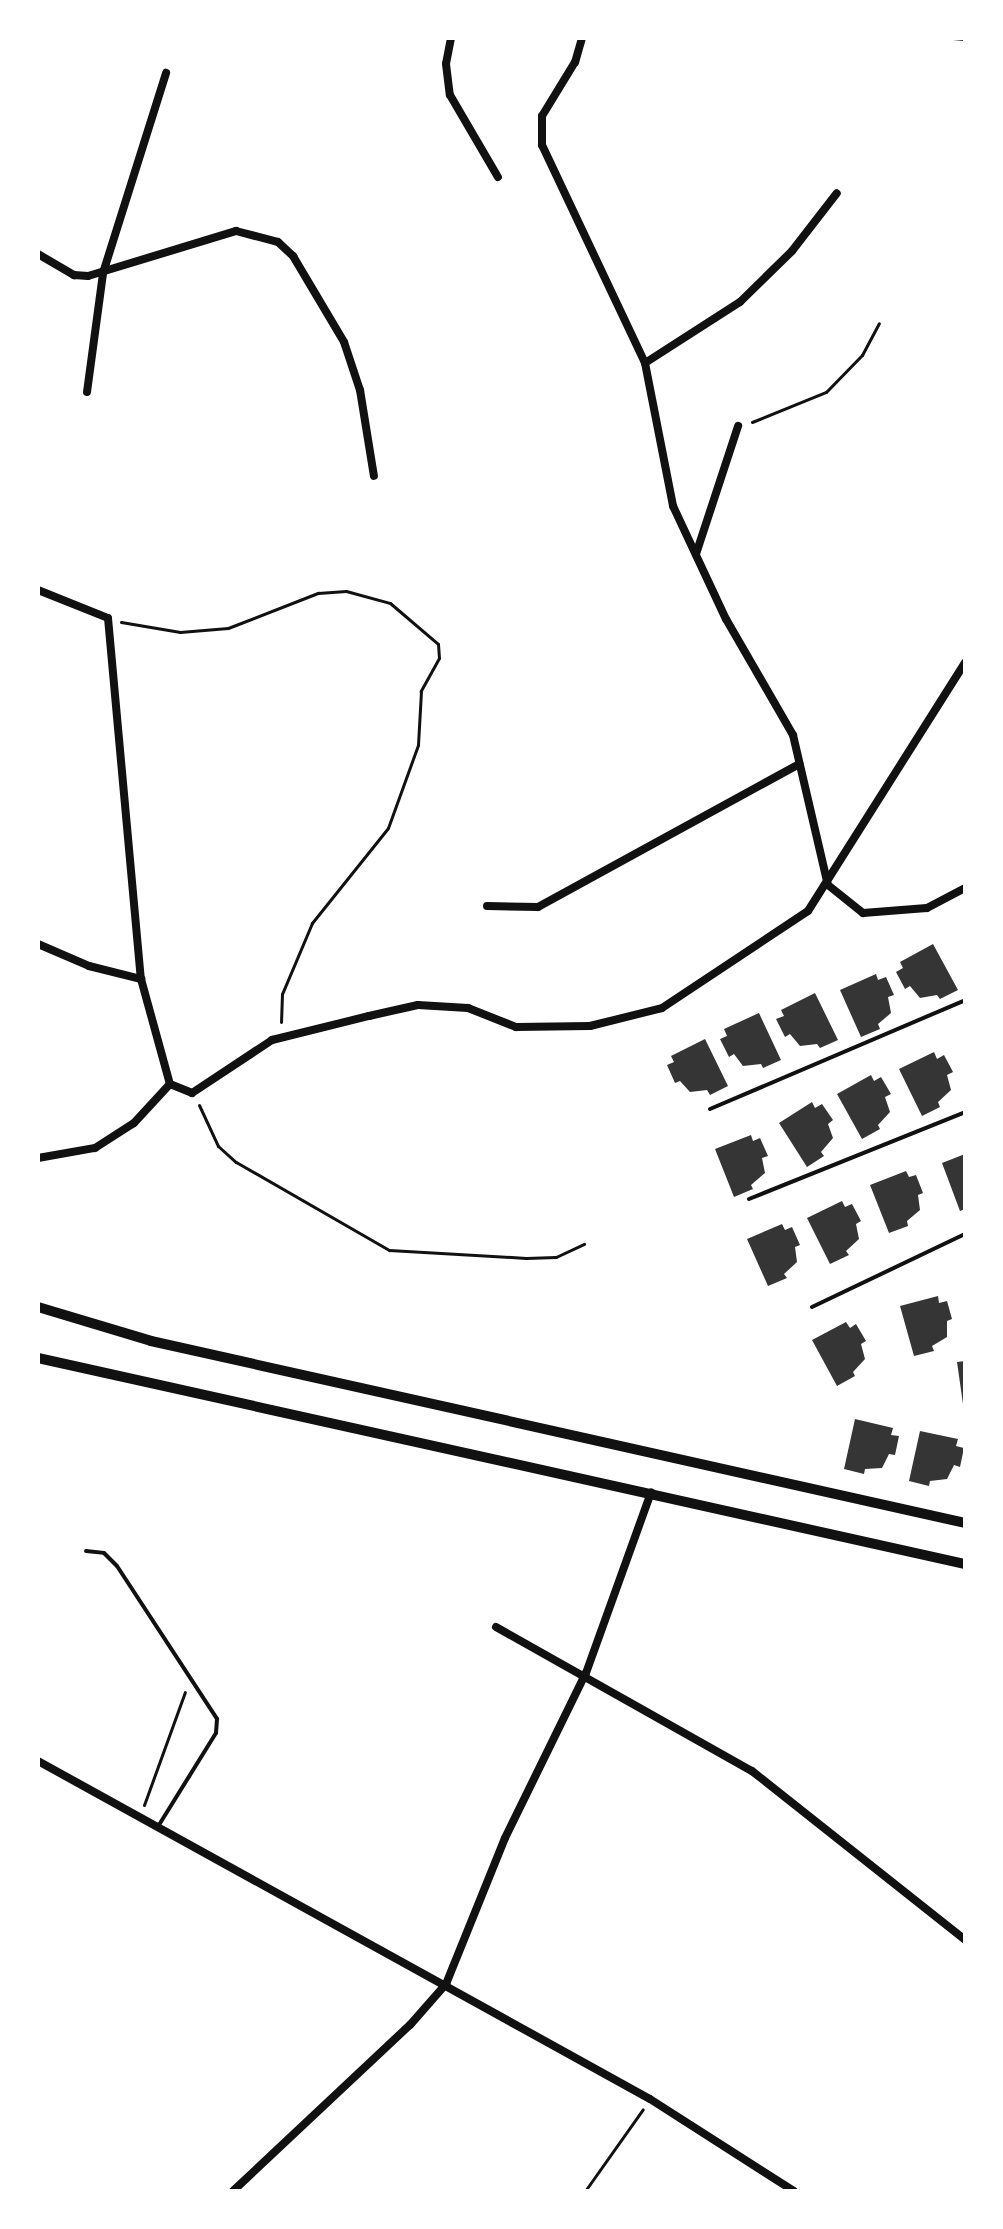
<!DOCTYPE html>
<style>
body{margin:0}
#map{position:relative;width:1003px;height:2229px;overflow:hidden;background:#fff;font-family:"PT Serif",serif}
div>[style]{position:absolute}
.building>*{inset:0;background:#353535}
.path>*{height:3px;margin:-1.5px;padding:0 1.5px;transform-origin:1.5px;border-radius:1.5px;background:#111}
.service>*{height:4px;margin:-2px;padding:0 2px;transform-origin:2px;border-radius:2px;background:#111}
.minor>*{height:8px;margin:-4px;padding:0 4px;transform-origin:4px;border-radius:4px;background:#111}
.tertiary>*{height:10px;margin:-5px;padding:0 5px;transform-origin:5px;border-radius:5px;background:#111}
span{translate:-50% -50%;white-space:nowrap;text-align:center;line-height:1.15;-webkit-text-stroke:8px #fff;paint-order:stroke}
.frame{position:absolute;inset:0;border:40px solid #fff;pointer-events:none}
</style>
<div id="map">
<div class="building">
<div style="clip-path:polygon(933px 944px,958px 990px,940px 999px,937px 995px,920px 998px,910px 986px,905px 989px,896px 972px,903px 968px,900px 962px)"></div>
<div style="clip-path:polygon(876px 974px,878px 980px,886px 977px,894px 995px,888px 997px,891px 1013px,878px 1024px,880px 1029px,861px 1037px,840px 990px)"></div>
<div style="clip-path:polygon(815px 993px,838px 1040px,820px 1048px,817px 1044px,800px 1046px,790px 1034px,785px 1037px,776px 1019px,784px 1016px,781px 1010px)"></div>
<div style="clip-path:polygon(759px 1013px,781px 1060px,763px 1068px,761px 1064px,743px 1066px,734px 1054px,729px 1057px,720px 1039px,727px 1036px,724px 1029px)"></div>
<div style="clip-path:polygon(705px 1039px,728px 1086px,710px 1095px,707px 1090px,690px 1092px,680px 1081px,675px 1083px,667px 1065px,674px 1062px,671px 1056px)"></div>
<div style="clip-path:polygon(934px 1052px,937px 1059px,944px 1055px,953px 1072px,947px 1075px,951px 1090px,938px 1102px,940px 1107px,922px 1116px,899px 1069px)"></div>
<div style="clip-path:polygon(871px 1075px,874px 1081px,881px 1077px,891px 1094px,885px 1097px,890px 1112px,878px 1125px,880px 1129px,862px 1139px,837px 1094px)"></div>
<div style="clip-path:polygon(812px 1102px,815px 1108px,822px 1104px,833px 1120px,828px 1124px,833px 1138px,821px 1152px,824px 1156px,807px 1167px,779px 1123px)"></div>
<div style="clip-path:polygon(751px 1135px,753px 1141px,760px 1138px,768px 1156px,762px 1158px,765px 1173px,751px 1185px,753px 1189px,734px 1197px,715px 1149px)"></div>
<div style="clip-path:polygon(965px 1154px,965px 1209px,960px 1211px,942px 1163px)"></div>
<div style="clip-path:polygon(906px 1171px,909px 1177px,916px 1175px,923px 1193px,918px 1195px,920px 1210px,907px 1221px,908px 1226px,889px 1233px,870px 1185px)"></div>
<div style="clip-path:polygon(842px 1201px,845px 1207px,852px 1204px,861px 1221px,856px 1224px,859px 1239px,846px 1251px,849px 1255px,830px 1264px,807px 1218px)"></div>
<div style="clip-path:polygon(782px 1224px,785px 1230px,792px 1227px,800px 1245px,795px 1247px,797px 1262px,784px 1274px,787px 1278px,768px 1286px,747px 1239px)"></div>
<div style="clip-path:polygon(938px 1296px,939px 1303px,947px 1301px,952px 1319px,947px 1321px,947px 1337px,932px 1346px,934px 1351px,914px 1356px,900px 1306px)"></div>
<div style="clip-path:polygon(846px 1322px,850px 1328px,856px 1324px,866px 1341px,861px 1344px,865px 1359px,853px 1372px,855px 1376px,837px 1386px,812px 1340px)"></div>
<div style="clip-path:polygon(965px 1361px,965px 1404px,963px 1404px,957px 1362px)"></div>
<div style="clip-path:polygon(855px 1419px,893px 1428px,891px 1435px,899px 1436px,895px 1455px,889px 1454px,882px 1468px,865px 1469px,864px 1474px,844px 1469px)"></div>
<div style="clip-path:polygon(920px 1431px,958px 1439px,956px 1446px,964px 1448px,960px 1467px,954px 1465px,947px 1479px,930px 1481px,929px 1486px,909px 1481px)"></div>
</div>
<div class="path">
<div style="left:752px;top:422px;width:80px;rotate:-22.1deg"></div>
<div style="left:826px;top:392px;width:52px;rotate:-45.8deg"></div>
<div style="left:862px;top:355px;width:36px;rotate:-62deg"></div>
<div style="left:121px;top:622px;width:60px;rotate:9.6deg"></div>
<div style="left:180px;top:632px;width:48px;rotate:-4.8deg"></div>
<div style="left:228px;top:628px;width:97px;rotate:-21.3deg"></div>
<div style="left:318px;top:593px;width:28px;rotate:-4deg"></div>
<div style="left:346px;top:591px;width:46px;rotate:15.3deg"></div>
<div style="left:390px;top:603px;width:63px;rotate:40.5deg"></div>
<div style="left:438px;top:644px;width:14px;rotate:86deg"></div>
<div style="left:439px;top:658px;width:38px;rotate:119deg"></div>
<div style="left:421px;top:691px;width:54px;rotate:93.2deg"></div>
<div style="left:418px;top:745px;width:88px;rotate:109.9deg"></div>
<div style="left:388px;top:828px;width:122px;rotate:128.7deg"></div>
<div style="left:312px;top:923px;width:77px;rotate:112.9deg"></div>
<div style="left:282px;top:994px;width:28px;rotate:92deg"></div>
<div style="left:199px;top:1105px;width:45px;rotate:65.1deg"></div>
<div style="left:218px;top:1146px;width:24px;rotate:42deg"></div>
<div style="left:236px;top:1162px;width:177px;rotate:29.9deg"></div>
<div style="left:389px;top:1250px;width:137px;rotate:3.3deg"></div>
<div style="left:526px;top:1258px;width:30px;rotate:-2deg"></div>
<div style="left:556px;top:1257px;width:31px;rotate:-25deg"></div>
<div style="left:144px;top:1805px;width:120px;rotate:-70.1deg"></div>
<div style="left:585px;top:2191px;width:100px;rotate:-54.7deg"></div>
</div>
<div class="service">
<div style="left:953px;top:38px;width:12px;rotate:5deg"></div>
<div style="left:710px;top:1109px;width:277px;rotate:-23.1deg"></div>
<div style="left:749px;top:1199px;width:233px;rotate:-21.9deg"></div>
<div style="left:812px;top:1307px;width:170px;rotate:-25.5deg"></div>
<div style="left:86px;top:1551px;width:18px;rotate:6deg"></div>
<div style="left:104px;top:1553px;width:18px;rotate:45deg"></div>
<div style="left:117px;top:1566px;width:183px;rotate:56.8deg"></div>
<div style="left:217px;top:1719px;width:14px;rotate:94deg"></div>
<div style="left:216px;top:1733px;width:108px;rotate:121.8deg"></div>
</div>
<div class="minor">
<div style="left:451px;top:38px;width:26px;rotate:101deg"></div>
<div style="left:446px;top:64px;width:31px;rotate:83deg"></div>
<div style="left:450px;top:95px;width:95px;rotate:59.7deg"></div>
<div style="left:582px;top:38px;width:25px;rotate:106deg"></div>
<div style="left:575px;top:62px;width:63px;rotate:121.4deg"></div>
<div style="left:542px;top:116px;width:29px;rotate:90deg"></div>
<div style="left:542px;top:145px;width:241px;rotate:64.7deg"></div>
<div style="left:645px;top:363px;width:146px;rotate:78.9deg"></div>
<div style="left:673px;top:506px;width:125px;rotate:64.9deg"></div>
<div style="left:726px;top:619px;width:134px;rotate:60deg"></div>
<div style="left:793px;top:735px;width:154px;rotate:76.9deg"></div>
<div style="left:828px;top:885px;width:45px;rotate:38.7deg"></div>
<div style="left:863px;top:913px;width:64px;rotate:-4.5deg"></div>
<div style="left:927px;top:908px;width:43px;rotate:-27.8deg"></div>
<div style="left:38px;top:254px;width:42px;rotate:30.3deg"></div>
<div style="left:74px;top:275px;width:14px;rotate:4deg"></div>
<div style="left:88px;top:276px;width:155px;rotate:-16.9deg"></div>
<div style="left:236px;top:231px;width:43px;rotate:14.7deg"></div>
<div style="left:278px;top:242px;width:21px;rotate:43deg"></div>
<div style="left:293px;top:256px;width:100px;rotate:59.3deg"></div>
<div style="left:344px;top:342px;width:51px;rotate:71.6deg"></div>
<div style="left:360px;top:390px;width:87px;rotate:80.8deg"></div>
<div style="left:645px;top:363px;width:113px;rotate:-32.7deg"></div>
<div style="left:740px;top:302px;width:73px;rotate:-44.4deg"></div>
<div style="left:792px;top:251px;width:73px;rotate:-52.2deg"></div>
<div style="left:87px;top:392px;width:120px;rotate:-82.3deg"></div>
<div style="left:103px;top:273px;width:210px;rotate:-72.5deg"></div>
<div style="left:696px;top:554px;width:135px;rotate:-71.8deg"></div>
<div style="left:38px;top:590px;width:75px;rotate:21.8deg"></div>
<div style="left:108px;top:618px;width:363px;rotate:84.8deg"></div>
<div style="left:141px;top:979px;width:109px;rotate:74.6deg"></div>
<div style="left:487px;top:906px;width:51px;rotate:1.1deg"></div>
<div style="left:538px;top:907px;width:298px;rotate:-28.7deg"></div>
<div style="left:38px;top:944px;width:56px;rotate:23.3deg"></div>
<div style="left:89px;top:966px;width:54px;rotate:14deg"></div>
<div style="left:38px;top:1158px;width:58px;rotate:-10deg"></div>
<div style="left:95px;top:1148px;width:46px;rotate:-32.7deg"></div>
<div style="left:134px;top:1123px;width:53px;rotate:-47.3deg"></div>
<div style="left:170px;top:1084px;width:24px;rotate:22deg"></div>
<div style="left:192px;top:1093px;width:96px;rotate:-33.5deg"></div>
<div style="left:272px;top:1040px;width:100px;rotate:-13.9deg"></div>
<div style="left:369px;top:1016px;width:50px;rotate:-12.7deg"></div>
<div style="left:418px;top:1005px;width:50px;rotate:3.4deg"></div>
<div style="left:468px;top:1008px;width:52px;rotate:21.6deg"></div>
<div style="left:516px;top:1027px;width:74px;rotate:-0.8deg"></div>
<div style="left:590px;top:1026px;width:74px;rotate:-14deg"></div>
<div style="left:662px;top:1008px;width:175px;rotate:-33.6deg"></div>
<div style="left:808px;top:911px;width:294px;rotate:-57.7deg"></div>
<div style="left:496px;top:1627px;width:294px;rotate:29.4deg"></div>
<div style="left:752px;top:1771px;width:272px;rotate:38.4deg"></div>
<div style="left:38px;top:1761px;width:699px;rotate:28.91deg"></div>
<div style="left:650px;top:2099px;width:171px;rotate:32.6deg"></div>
<div style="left:233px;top:2191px;width:243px;rotate:-43.2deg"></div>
<div style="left:410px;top:2025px;width:55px;rotate:-48.7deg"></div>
<div style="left:446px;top:1984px;width:157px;rotate:-68deg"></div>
<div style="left:505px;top:1838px;width:184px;rotate:-63.9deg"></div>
<div style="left:586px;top:1673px;width:192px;rotate:-70.2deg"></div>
</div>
<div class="tertiary">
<div style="left:38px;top:1307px;width:118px;rotate:16.7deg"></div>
<div style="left:151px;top:1341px;width:834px;rotate:12.6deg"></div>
<div style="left:38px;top:1358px;width:950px;rotate:12.53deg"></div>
</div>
<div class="frame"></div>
</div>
